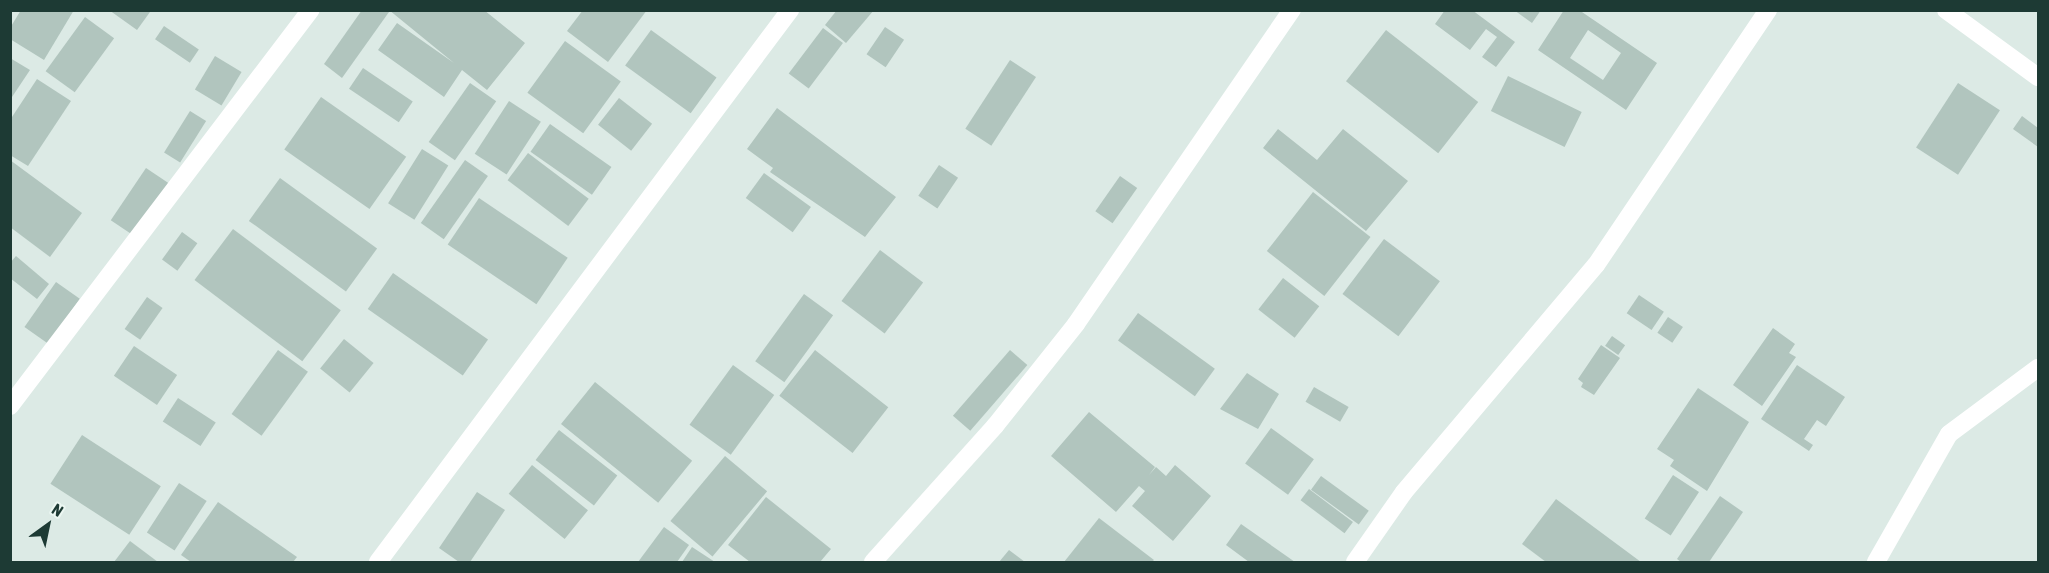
<!DOCTYPE html>
<style>
body{margin:0}
#map{position:relative;width:2049px;height:573px;overflow:hidden;background:#dceae5;font-family:"Asap Condensed",sans-serif}
div>[style]{position:absolute}
.building>*{inset:0;background:#b1c5be;transform-origin:0 0}
.street>*{height:18px;margin:-9px;padding:0 9px;transform-origin:9px;border-radius:9px;background:#fff}
span{translate:-50% -50%;white-space:nowrap;text-align:center;line-height:1.15;-webkit-text-stroke:6px #ecf7f2;paint-order:stroke}
.frame{position:absolute;inset:0;border:12px solid #1d3a34;pointer-events:none}
.north{position:absolute;left:18px;top:495px;width:60px;height:60px;-webkit-text-stroke:4px #ecf7f2;paint-order:stroke;rotate:33deg;font-size:16px;font-weight:700;line-height:24px;text-align:center;color:#1d3a34}
.north::after{content:'';display:block;margin:auto;width:21px;height:27px;background:#1d3a34;clip-path:polygon(50% 0,100% 100%,50% 72%,0 100%)}
</style>
<div id="map">
<div class="building">
<div style="clip-path:polygon(21px 10px,74px 10px,44px 60px,10px 39px,10px 28px)"></div>
<div style="clip-path:polygon(109px 10px,147px 10px,150px 12px,137px 30px)"></div>
<div style="clip-path:polygon(362px 10px,389px 12px,342px 78px,324px 64px)"></div>
<div style="clip-path:polygon(389px 10px,484px 10px,525px 43px,487px 90px,462px 70px,444px 97px,378px 50px,397px 23px,454px 63px)"></div>
<div style="clip-path:polygon(583px 10px,647px 10px,608px 62px,567px 31px)"></div>
<div style="clip-path:polygon(837px 10px,874px 10px,846px 43px,825px 25px)"></div>
<div style="clip-path:polygon(1445px 10px,1472px 10px,1515px 42px,1496px 67px,1482px 57px,1497px 37px,1486px 29px,1470px 50px,1435px 24px)"></div>
<div style="clip-path:polygon(1514px 10px,1541px 10px,1532px 23px)"></div>
<div style="clip-path:polygon(evenodd,1564px 10px,1579px 10px,1657px 63px,1626px 110px,1538px 50px,1564px 10px,1588px 30px,1621px 53px,1603px 80px,1570px 58px,1588px 30px)"></div>
<div style="left:85px;top:17px;width:36px;height:67px;rotate:36deg"></div>
<div style="left:164px;top:26px;width:42px;height:16px;rotate:34deg"></div>
<div style="left:885px;top:27px;width:23px;height:33px;rotate:34deg"></div>
<div style="left:823px;top:28px;width:25px;height:57px;rotate:37deg"></div>
<div style="left:651px;top:30px;width:81px;height:44px;rotate:36deg"></div>
<div style="left:1386px;top:30px;width:117px;height:65px;rotate:38deg"></div>
<div style="left:565px;top:41px;width:69px;height:64px;rotate:36deg"></div>
<div style="left:215px;top:56px;width:31px;height:39px;rotate:31deg"></div>
<div style="clip-path:polygon(10px 58px,30px 70px,10px 100px)"></div>
<div style="left:1010px;top:60px;width:31px;height:82px;rotate:33deg"></div>
<div style="left:363px;top:68px;width:60px;height:25px;rotate:34deg"></div>
<div style="left:1508px;top:76px;width:82px;height:39px;rotate:26deg"></div>
<div style="clip-path:polygon(37px 79px,71px 101px,28px 166px,10px 155px,10px 120px)"></div>
<div style="left:470px;top:83px;width:32px;height:72px;rotate:35deg"></div>
<div style="left:1958px;top:83px;width:50px;height:77px;rotate:33deg"></div>
<div style="left:321px;top:97px;width:104px;height:64px;rotate:35deg"></div>
<div style="left:619px;top:98px;width:42px;height:34px;rotate:38deg"></div>
<div style="left:509px;top:101px;width:38px;height:63px;rotate:33deg"></div>
<div style="clip-path:polygon(777px 108px,896px 197px,865px 237px,770px 172px,773px 168px,747px 149px)"></div>
<div style="left:190px;top:111px;width:19px;height:49px;rotate:32deg"></div>
<div style="clip-path:polygon(2022px 116px,2038px 128px,2038px 147px,2013px 129px)"></div>
<div style="left:550px;top:124px;width:75px;height:34px;rotate:35deg"></div>
<div style="clip-path:polygon(1278px 129px,1317px 160px,1343px 129px,1408px 181px,1366px 231px,1263px 148px)"></div>
<div style="left:422px;top:149px;width:31px;height:64px;rotate:32deg"></div>
<div style="left:528px;top:153px;width:76px;height:34px;rotate:37deg"></div>
<div style="clip-path:polygon(10px 160px,82px 213px,50px 257px,10px 227px)"></div>
<div style="left:465px;top:160px;width:28px;height:77px;rotate:35deg"></div>
<div style="left:939px;top:165px;width:23px;height:37px;rotate:34deg"></div>
<div style="left:146px;top:168px;width:27px;height:63px;rotate:34deg"></div>
<div style="left:764px;top:173px;width:58px;height:31px;rotate:36deg"></div>
<div style="left:1120px;top:176px;width:21px;height:43px;rotate:35deg"></div>
<div style="left:280px;top:178px;width:120px;height:53px;rotate:36deg"></div>
<div style="left:1313px;top:192px;width:73px;height:75px;rotate:38deg"></div>
<div style="left:479px;top:198px;width:107px;height:56px;rotate:34deg"></div>
<div style="left:233px;top:229px;width:135px;height:64px;rotate:37deg"></div>
<div style="left:182px;top:232px;width:19px;height:34px;rotate:36deg"></div>
<div style="left:1384px;top:239px;width:70px;height:69px;rotate:37deg"></div>
<div style="left:880px;top:250px;width:54px;height:64px;rotate:37deg"></div>
<div style="clip-path:polygon(16px 256px,49px 284px,37px 299px,10px 278px,10px 263px)"></div>
<div style="left:393px;top:273px;width:116px;height:44px;rotate:35deg"></div>
<div style="left:1283px;top:278px;width:46px;height:40px;rotate:38deg"></div>
<div style="left:56px;top:282px;width:29px;height:55px;rotate:35deg"></div>
<div style="left:804px;top:294px;width:36px;height:83px;rotate:36deg"></div>
<div style="left:1639px;top:295px;width:30px;height:22px;rotate:34deg"></div>
<div style="left:147px;top:297px;width:19px;height:39px;rotate:35deg"></div>
<div style="left:1138px;top:313px;width:95px;height:34px;rotate:36deg"></div>
<div style="left:1668px;top:317px;width:18px;height:19px;rotate:34deg"></div>
<div style="clip-path:polygon(1773px 328px,1795px 344px,1789px 353px,1796px 357px,1762px 406px,1733px 385px)"></div>
<div style="left:1612px;top:336px;width:16px;height:12px;rotate:35deg"></div>
<div style="left:344px;top:339px;width:38px;height:38px;rotate:39deg"></div>
<div style="clip-path:polygon(1601px 345px,1620px 358px,1594px 395px,1581px 387px,1583px 383px,1578px 379px)"></div>
<div style="left:134px;top:346px;width:52px;height:36px;rotate:34deg"></div>
<div style="left:278px;top:350px;width:37px;height:79px;rotate:36deg"></div>
<div style="left:815px;top:350px;width:93px;height:58px;rotate:38deg"></div>
<div style="left:1010px;top:350px;width:23px;height:87px;rotate:41deg"></div>
<div style="left:733px;top:365px;width:51px;height:74px;rotate:36deg"></div>
<div style="clip-path:polygon(1797px 365px,1845px 397px,1826px 426px,1817px 420px,1804px 439px,1813px 445px,1809px 451px,1761px 419px)"></div>
<div style="clip-path:polygon(1247px 373px,1279px 394px,1258px 429px,1220px 409px)"></div>
<div style="left:595px;top:382px;width:125px;height:54px;rotate:39deg"></div>
<div style="left:1314px;top:387px;width:40px;height:17px;rotate:30deg"></div>
<div style="clip-path:polygon(1698px 388px,1749px 422px,1707px 491px,1670px 466px,1674px 460px,1657px 449px)"></div>
<div style="left:178px;top:398px;width:45px;height:28px;rotate:33deg"></div>
<div style="clip-path:polygon(1089px 412px,1155px 467px,1149px 475px,1156px 467px,1166px 476px,1175px 465px,1211px 496px,1173px 541px,1132px 506px,1145px 491px,1139px 486px,1116px 512px,1051px 456px)"></div>
<div style="left:1271px;top:428px;width:53px;height:44px;rotate:36deg"></div>
<div style="left:559px;top:430px;width:74px;height:38px;rotate:38deg"></div>
<div style="left:82px;top:435px;width:94px;height:58px;rotate:33deg"></div>
<div style="left:725px;top:456px;width:55px;height:85px;rotate:40deg"></div>
<div style="left:532px;top:465px;width:72px;height:37px;rotate:39deg"></div>
<div style="left:1673px;top:475px;width:31px;height:52px;rotate:33deg"></div>
<div style="left:1321px;top:476px;width:59px;height:17px;rotate:36deg"></div>
<div style="left:179px;top:483px;width:33px;height:59px;rotate:33deg"></div>
<div style="left:1309px;top:489px;width:55px;height:14px;rotate:37deg"></div>
<div style="clip-path:polygon(477px 492px,505px 510px,470px 562px,459px 562px,439px 548px)"></div>
<div style="clip-path:polygon(1720px 496px,1743px 512px,1709px 562px,1681px 562px,1677px 559px)"></div>
<div style="clip-path:polygon(766px 497px,831px 549px,820px 562px,750px 562px,728px 545px)"></div>
<div style="clip-path:polygon(1556px 499px,1641px 562px,1546px 562px,1522px 544px)"></div>
<div style="clip-path:polygon(218px 502px,297px 557px,293px 562px,191px 562px,181px 555px)"></div>
<div style="clip-path:polygon(1099px 518px,1154px 560px,1152px 562px,1064px 562px)"></div>
<div style="clip-path:polygon(1241px 524px,1295px 562px,1249px 562px,1226px 545px)"></div>
<div style="clip-path:polygon(664px 527px,689px 545px,677px 562px,638px 562px)"></div>
<div style="clip-path:polygon(130px 541px,158px 562px,114px 562px)"></div>
<div style="clip-path:polygon(692px 547px,715px 562px,682px 562px)"></div>
<div style="clip-path:polygon(1009px 550px,1025px 562px,999px 562px)"></div>
</div>
<div class="street">
<div style="left:1946px;top:10px;width:114px;rotate:36.1deg"></div>
<div style="left:10px;top:406px;width:497px;rotate:-52.8deg"></div>
<div style="left:378px;top:562px;width:689px;rotate:-53.26deg"></div>
<div style="left:873px;top:562px;width:183px;rotate:-48.1deg"></div>
<div style="left:995px;top:426px;width:130px;rotate:-51.5deg"></div>
<div style="left:1076px;top:324px;width:381px;rotate:-55.5deg"></div>
<div style="left:1355px;top:562px;width:85px;rotate:-55deg"></div>
<div style="left:1404px;top:492px;width:297px;rotate:-49.8deg"></div>
<div style="left:1596px;top:265px;width:308px;rotate:-56deg"></div>
<div style="left:1876px;top:562px;width:147px;rotate:-60.3deg"></div>
<div style="left:1949px;top:434px;width:111px;rotate:-36.6deg"></div>
</div>
<div class="frame"></div>
<div class="north">N</div>
</div>
